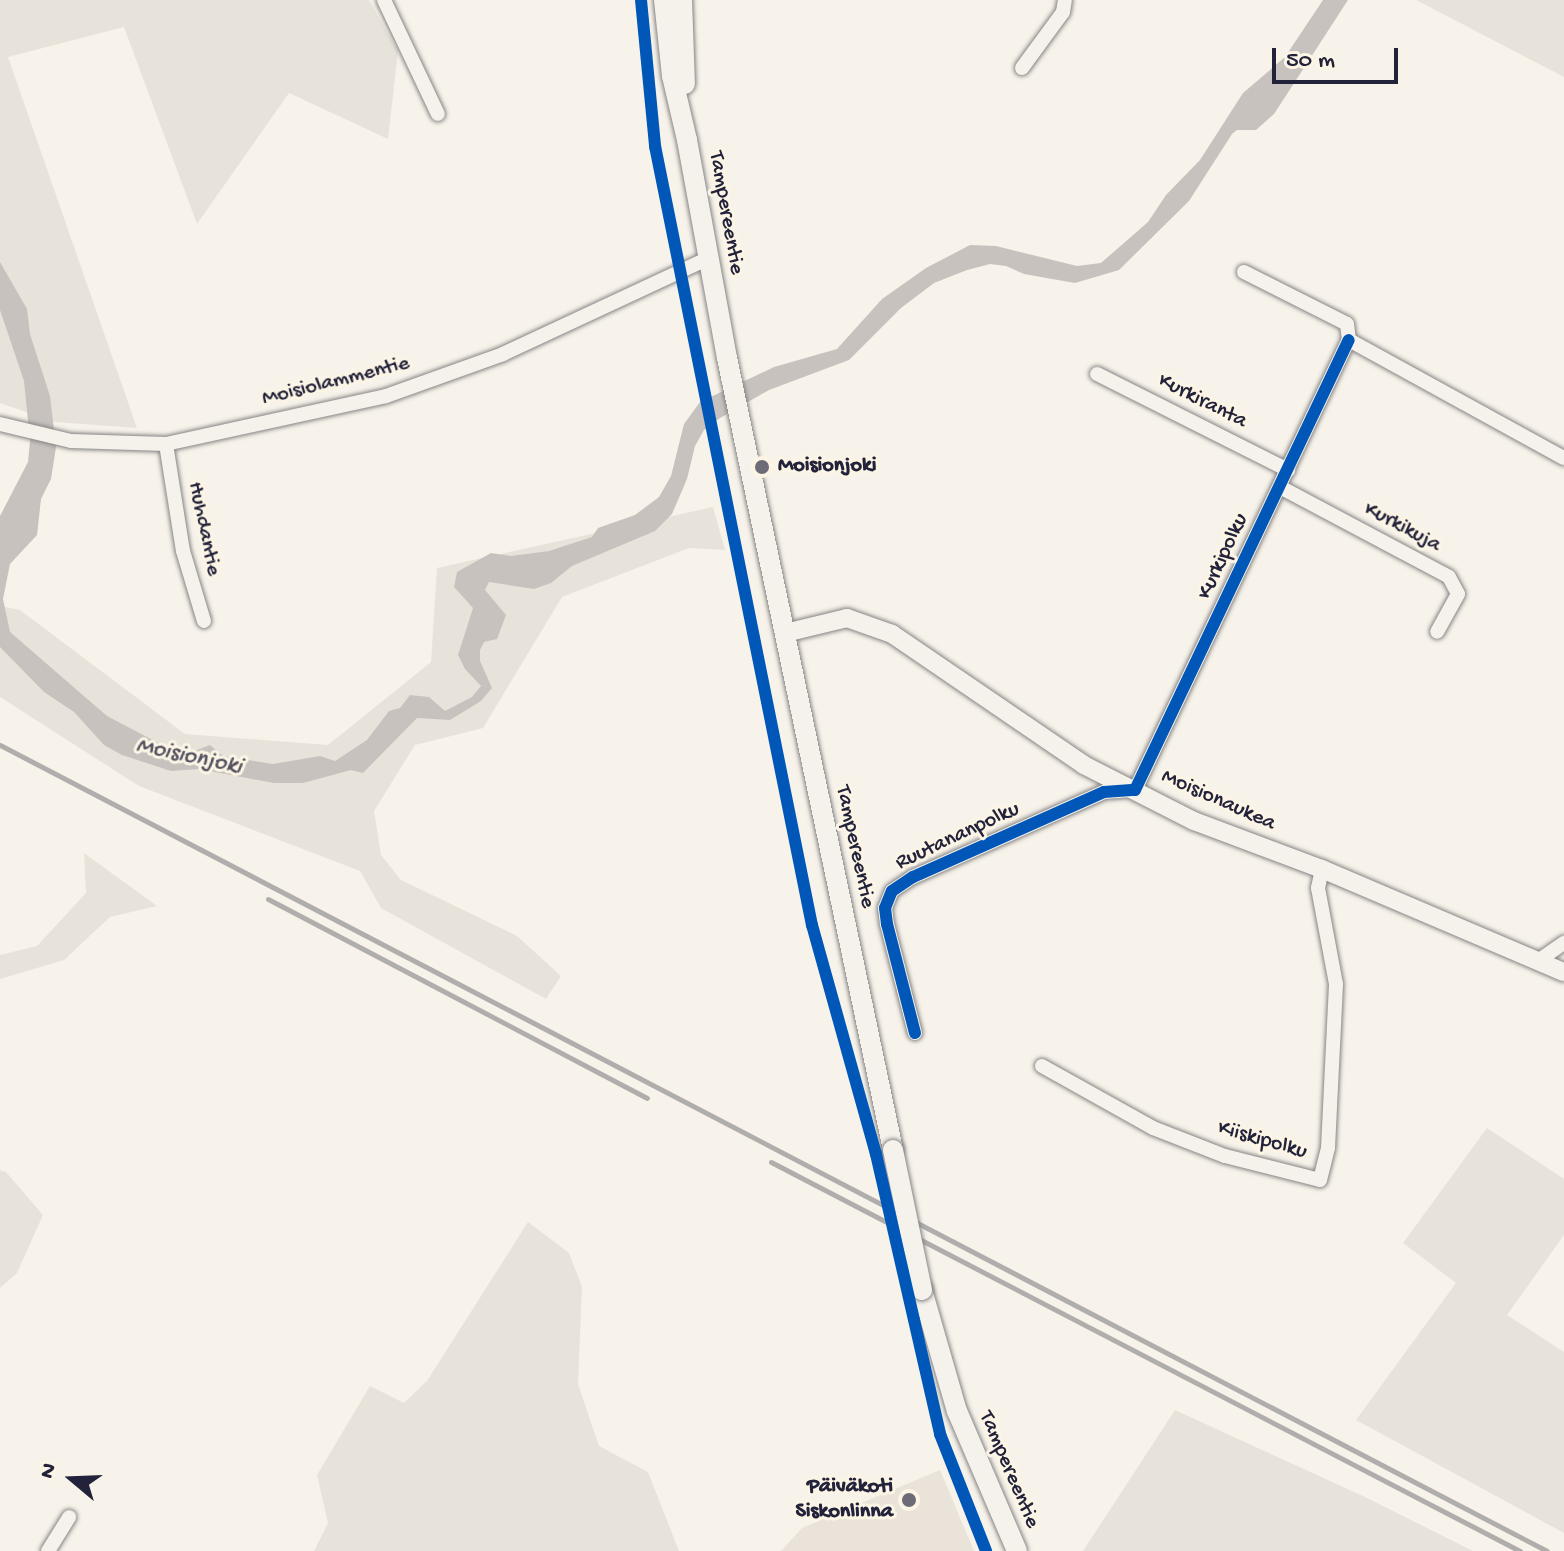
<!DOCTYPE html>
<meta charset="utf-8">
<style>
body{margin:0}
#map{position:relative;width:1564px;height:1551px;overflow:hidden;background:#f7f3ea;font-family:"Gochi Hand",sans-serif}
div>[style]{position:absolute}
.built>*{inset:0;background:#e9e3d9}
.green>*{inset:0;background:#e8e3da}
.water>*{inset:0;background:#c7c2be}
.roads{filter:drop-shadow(0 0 2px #868485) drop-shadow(0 0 2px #868485)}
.minor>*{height:14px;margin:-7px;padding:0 7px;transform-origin:7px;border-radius:7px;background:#f5f2ec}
.tertiary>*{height:18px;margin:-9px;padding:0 9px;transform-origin:9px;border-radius:9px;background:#f5f2ec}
.secondary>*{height:20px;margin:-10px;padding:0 10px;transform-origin:10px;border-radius:10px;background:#f5f2ec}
.rail>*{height:5px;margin:-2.5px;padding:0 2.5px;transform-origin:2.5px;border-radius:2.5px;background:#b0aead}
.bridges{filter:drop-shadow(0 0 2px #868485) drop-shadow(0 0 2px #868485)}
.secondary-bridge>*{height:20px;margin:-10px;padding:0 10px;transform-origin:10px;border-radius:10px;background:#f5f2ec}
.cycleway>*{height:12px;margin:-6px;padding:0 6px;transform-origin:6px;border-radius:6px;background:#0057b8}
.dots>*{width:22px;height:22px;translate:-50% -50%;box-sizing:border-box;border:4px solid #fcf5e5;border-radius:50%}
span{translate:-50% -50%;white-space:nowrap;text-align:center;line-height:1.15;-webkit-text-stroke:6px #fcf5e5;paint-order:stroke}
.street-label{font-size:22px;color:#22223b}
.poi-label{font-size:22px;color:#22223b;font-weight:700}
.left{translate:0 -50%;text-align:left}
.right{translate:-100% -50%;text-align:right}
.water-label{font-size:24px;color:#545362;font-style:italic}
.north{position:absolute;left:32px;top:1439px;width:80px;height:80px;-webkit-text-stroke:6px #fcf5e5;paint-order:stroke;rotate:289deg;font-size:22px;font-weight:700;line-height:32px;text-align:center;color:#22223b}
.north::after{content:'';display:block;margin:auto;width:28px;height:36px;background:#22223b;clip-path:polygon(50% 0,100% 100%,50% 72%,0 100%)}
.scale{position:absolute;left:1272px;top:48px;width:126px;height:36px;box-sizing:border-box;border:4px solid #22223b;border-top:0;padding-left:10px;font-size:24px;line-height:28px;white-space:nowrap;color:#22223b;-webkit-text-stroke:6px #fcf5e5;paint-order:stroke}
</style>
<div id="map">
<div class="built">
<div style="clip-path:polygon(940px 1470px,974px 1551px,781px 1551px,802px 1528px)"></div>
</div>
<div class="green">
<div style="clip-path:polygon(0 0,369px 0,398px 51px,388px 139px,289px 93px,197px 224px,124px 27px,8px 57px,137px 428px,55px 422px,0 403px)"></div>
<div style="clip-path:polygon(1416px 0,1564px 0,1564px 77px)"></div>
<div style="clip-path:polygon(713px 507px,725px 550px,689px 548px,562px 597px,483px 728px,415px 745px,374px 811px,381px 855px,401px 880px,517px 936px,561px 976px,546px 999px,381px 908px,360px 871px,139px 786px,0 697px,0 606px,20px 610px,185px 734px,328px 745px,431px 662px,437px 568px)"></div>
<div style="clip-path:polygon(84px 853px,157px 906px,110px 917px,64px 960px,0 979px,0 955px,37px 946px,86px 893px)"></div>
<div style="clip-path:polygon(1487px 1128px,1564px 1179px,1564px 1235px,1507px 1315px,1564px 1352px,1564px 1533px,1356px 1420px,1456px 1283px,1403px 1243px)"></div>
<div style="clip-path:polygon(0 1170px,6px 1172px,43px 1215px,17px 1273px,0 1288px)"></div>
<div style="clip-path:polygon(528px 1222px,569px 1253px,582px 1287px,578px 1384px,599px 1446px,648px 1472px,679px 1551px,314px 1551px,328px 1523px,317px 1475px,370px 1386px,404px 1403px,427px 1381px)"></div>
<div style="clip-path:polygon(1175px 1410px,1365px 1497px,1473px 1551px,1083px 1551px)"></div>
</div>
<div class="water">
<div style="clip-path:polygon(1323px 0,1348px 0,1274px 114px,1256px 130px,1237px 130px,1232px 134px,1189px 201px,1119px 270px,1075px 283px,1024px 274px,1006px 266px,990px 264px,967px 270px,934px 283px,901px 308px,849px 360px,769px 390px,720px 418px,704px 430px,695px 446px,687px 479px,672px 514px,655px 531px,572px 566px,551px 583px,534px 589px,489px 582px,485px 590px,506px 615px,497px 639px,484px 642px,480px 650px,480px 661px,492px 688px,481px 701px,450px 720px,417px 718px,363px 773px,351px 770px,303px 783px,274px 783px,199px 769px,171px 771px,122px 755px,104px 745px,74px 712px,44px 692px,0 647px,0 516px,28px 462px,30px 441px,24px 381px,0 310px,0 262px,27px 309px,30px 334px,50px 396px,56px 447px,51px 479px,41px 499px,37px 535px,10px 564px,3px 599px,10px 632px,107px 716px,170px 749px,189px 753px,210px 745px,223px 756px,273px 764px,320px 756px,335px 761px,367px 740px,389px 711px,400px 708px,410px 695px,429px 697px,445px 711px,472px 697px,481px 686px,465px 669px,458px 655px,473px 608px,454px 587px,457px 572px,491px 553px,511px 556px,549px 551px,592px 537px,598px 528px,635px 515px,659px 497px,671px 476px,684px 424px,700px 402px,774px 367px,837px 349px,882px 299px,926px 268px,970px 245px,996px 246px,1077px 266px,1101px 263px,1148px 222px,1166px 195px,1200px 160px,1243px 93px,1285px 57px)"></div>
</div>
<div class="roads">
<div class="minor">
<div style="left:384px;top:0;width:126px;rotate:64.7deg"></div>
<div style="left:1022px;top:68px;width:69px;rotate:-53.8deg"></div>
<div style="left:1063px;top:12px;width:12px;rotate:-81deg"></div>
<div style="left:1244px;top:272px;width:115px;rotate:26.8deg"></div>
<div style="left:1347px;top:324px;width:16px;rotate:83deg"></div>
<div style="left:1349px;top:340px;width:245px;rotate:28.8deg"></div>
<div style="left:1097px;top:374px;width:214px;rotate:26.7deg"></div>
<div style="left:0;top:424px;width:73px;rotate:13.5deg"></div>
<div style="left:71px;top:441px;width:95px;rotate:1.8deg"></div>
<div style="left:166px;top:444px;width:225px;rotate:-12.3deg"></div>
<div style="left:386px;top:396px;width:124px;rotate:-19.7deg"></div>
<div style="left:503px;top:354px;width:227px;rotate:-25deg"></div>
<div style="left:166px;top:444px;width:108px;rotate:81deg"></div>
<div style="left:183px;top:551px;width:73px;rotate:73.3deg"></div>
<div style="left:1280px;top:487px;width:191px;rotate:28deg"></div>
<div style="left:1449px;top:577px;width:19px;rotate:62deg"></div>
<div style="left:1458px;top:594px;width:43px;rotate:118.9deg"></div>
<div style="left:1538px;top:961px;width:32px;rotate:-35deg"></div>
<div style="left:915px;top:1033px;width:113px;rotate:-104.4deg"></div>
<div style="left:887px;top:924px;width:16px;rotate:-97deg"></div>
<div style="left:885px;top:908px;width:18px;rotate:-68deg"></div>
<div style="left:892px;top:891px;width:25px;rotate:-34deg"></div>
<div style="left:913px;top:877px;width:209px;rotate:-24deg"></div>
<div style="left:1104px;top:792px;width:31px;rotate:-4deg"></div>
<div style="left:1135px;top:790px;width:498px;rotate:-64.6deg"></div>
<div style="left:1042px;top:1066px;width:127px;rotate:29.2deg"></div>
<div style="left:1153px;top:1128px;width:77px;rotate:21.3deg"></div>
<div style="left:1225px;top:1156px;width:98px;rotate:14.2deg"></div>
<div style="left:1320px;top:1180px;width:33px;rotate:-76deg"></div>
<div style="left:1328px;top:1148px;width:164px;rotate:-87.2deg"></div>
<div style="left:1336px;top:984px;width:98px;rotate:-100.6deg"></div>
<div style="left:1318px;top:888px;width:19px;rotate:-78deg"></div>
<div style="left:48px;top:1551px;width:40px;rotate:-58deg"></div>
</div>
<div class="tertiary">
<div style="left:785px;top:633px;width:64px;rotate:-13.6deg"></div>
<div style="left:847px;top:618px;width:48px;rotate:19.6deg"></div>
<div style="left:892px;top:634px;width:232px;rotate:34.3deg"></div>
<div style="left:1084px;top:765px;width:123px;rotate:27deg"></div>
<div style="left:1194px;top:821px;width:137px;rotate:20.6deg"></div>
<div style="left:1322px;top:869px;width:263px;rotate:23.1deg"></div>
</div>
<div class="secondary">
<div style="left:664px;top:0;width:76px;rotate:84deg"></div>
<div style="left:672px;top:76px;width:66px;rotate:76.8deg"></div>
<div style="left:687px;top:140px;width:222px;rotate:79.6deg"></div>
<div style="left:727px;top:358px;width:809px;rotate:78.16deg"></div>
<div style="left:682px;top:0;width:84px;rotate:88deg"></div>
<div style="left:922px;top:1290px;width:126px;rotate:73.9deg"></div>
<div style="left:957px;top:1411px;width:152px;rotate:66.8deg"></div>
</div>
</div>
<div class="rail">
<div style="left:0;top:745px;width:1744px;rotate:27.52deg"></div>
<div style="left:268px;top:899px;width:428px;rotate:27.7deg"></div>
<div style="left:771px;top:1162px;width:844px;rotate:27.45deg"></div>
</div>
<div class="bridges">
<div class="secondary-bridge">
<div style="left:893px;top:1150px;width:143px;rotate:78.3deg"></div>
</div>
</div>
<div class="cycleway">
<div style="left:641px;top:0;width:147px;rotate:84.5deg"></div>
<div style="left:655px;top:146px;width:795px;rotate:78.61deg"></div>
<div style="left:812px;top:925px;width:238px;rotate:74.4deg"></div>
<div style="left:876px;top:1154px;width:287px;rotate:77.1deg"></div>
<div style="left:940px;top:1434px;width:126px;rotate:68.5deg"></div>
<div style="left:915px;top:1033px;width:113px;rotate:-104.4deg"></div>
<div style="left:887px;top:924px;width:16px;rotate:-97deg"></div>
<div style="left:885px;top:908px;width:18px;rotate:-68deg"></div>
<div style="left:892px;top:891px;width:25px;rotate:-34deg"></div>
<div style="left:913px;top:877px;width:209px;rotate:-24deg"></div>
<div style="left:1104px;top:792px;width:31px;rotate:-4deg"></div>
<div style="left:1135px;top:790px;width:498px;rotate:-64.6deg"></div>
</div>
<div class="dots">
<div style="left:762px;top:467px;background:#6d6b78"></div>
<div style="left:909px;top:1500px;background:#6d6b78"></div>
</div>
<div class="street-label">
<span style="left:725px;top:213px;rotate:80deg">Tampereentie</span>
<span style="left:336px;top:382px;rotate:-14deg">Moisiolammentie</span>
<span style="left:1202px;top:402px;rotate:27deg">Kurkiranta</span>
<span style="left:1402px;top:528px;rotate:28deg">Kurkikuja</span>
<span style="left:203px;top:529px;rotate:78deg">Huhdantie</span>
<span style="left:1224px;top:557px;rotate:-65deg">Kurkipolku</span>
<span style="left:1218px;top:801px;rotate:24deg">Moisionaukea</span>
<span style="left:958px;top:837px;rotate:-25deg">Ruutananpolku</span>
<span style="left:854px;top:847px;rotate:78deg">Tampereentie</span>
<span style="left:1262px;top:1141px;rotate:16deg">Kiiskipolku</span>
<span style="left:1008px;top:1470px;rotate:67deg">Tampereentie</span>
</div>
<div class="poi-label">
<span class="left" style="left:778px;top:467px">Moisionjoki</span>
<span class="right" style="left:893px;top:1500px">Päiväkoti<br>Siskonlinna</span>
</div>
<div class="water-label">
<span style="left:189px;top:757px;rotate:12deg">Moisionjoki</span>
</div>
<div class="north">N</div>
<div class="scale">50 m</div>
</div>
